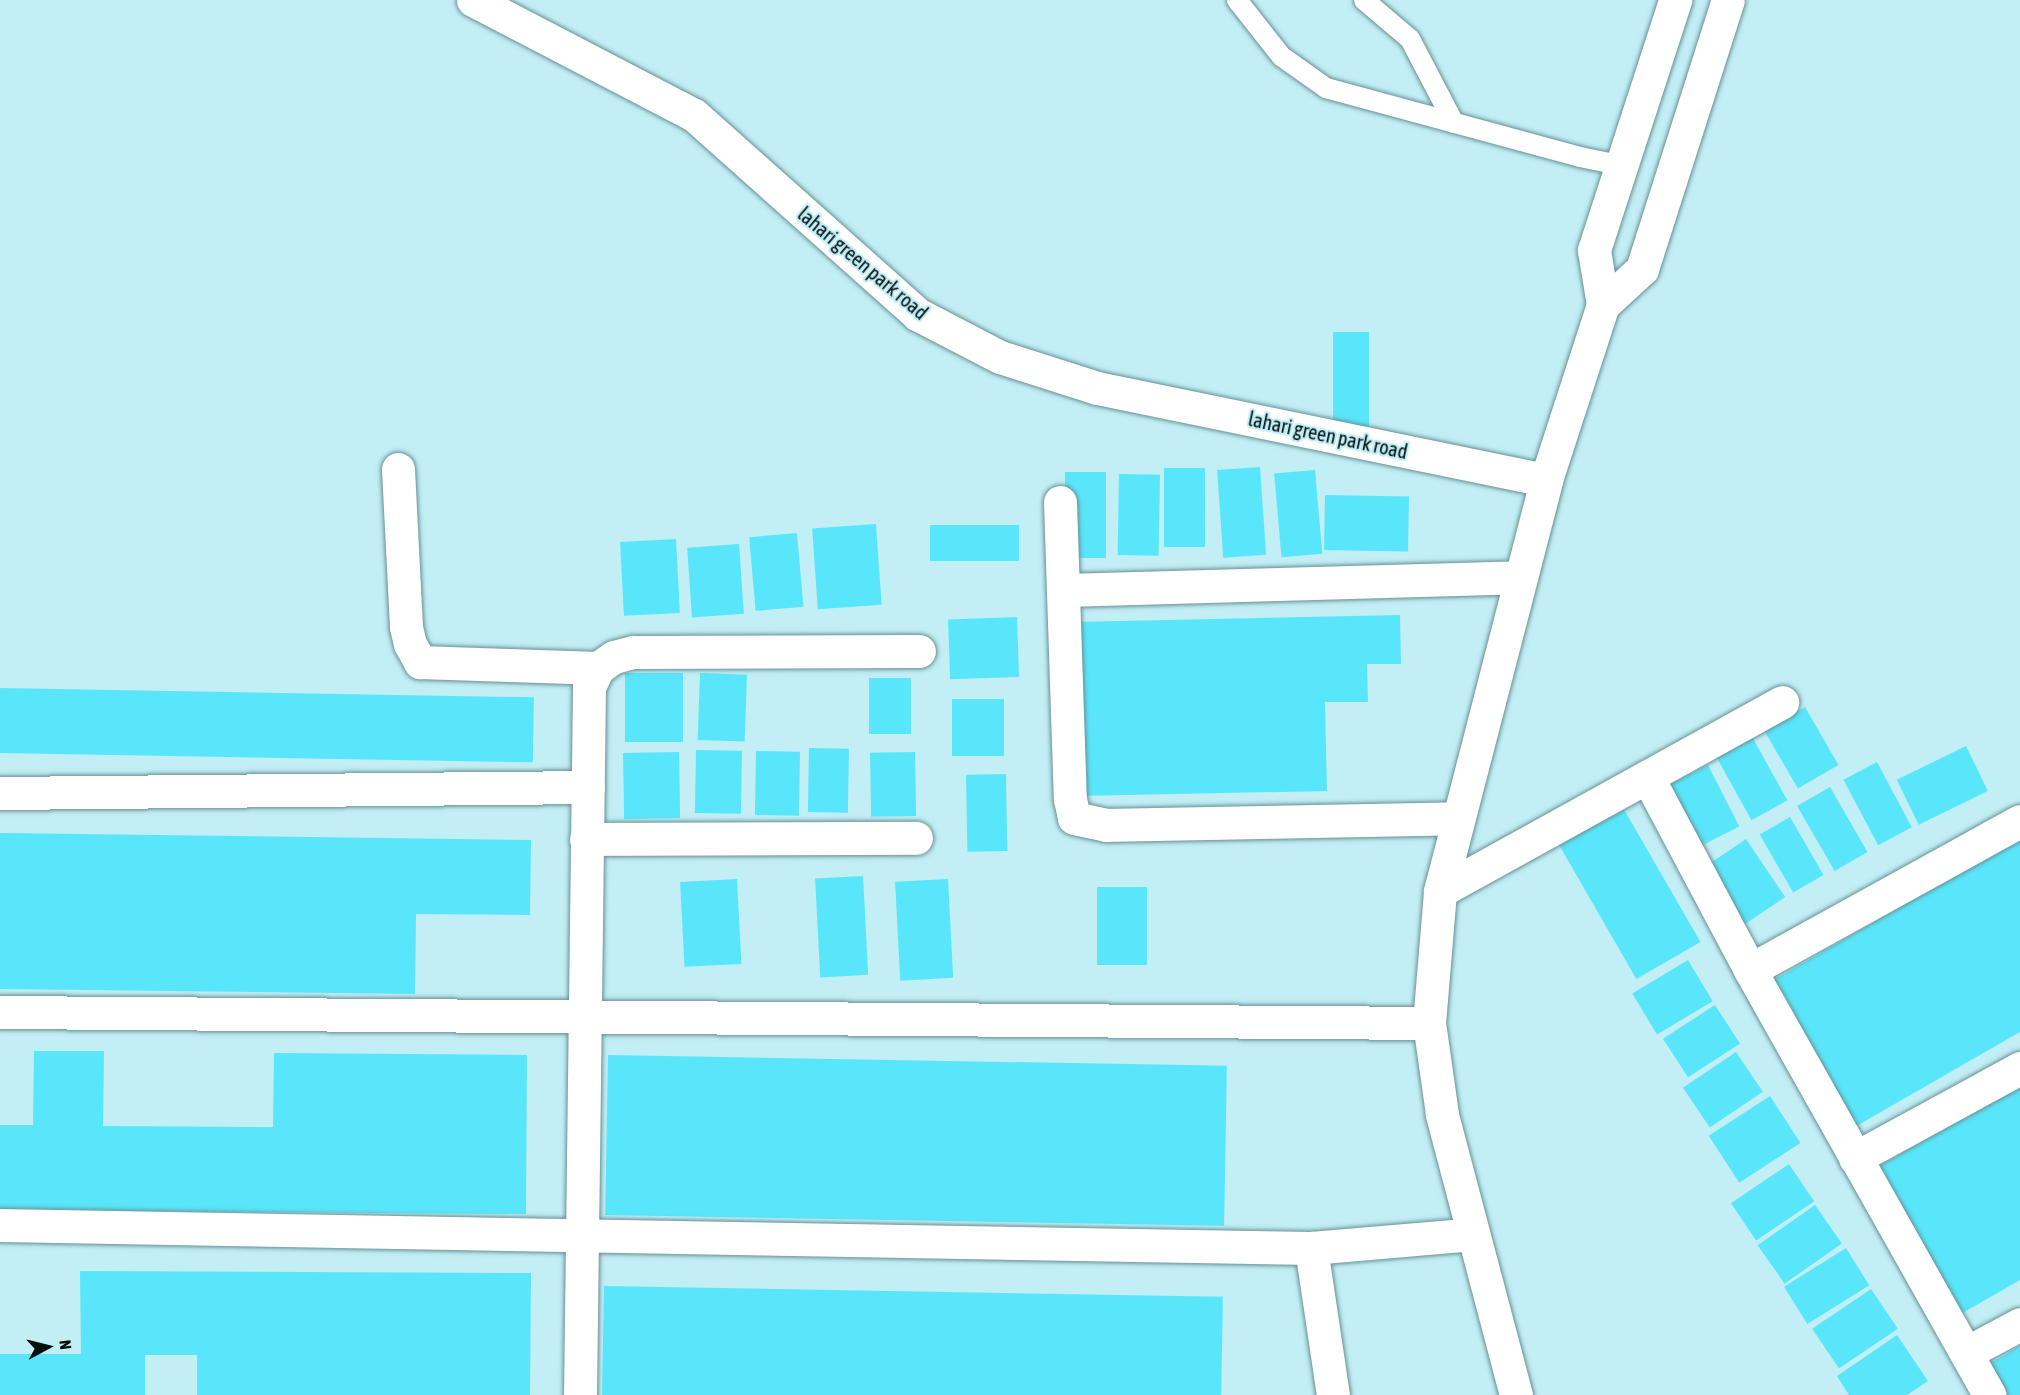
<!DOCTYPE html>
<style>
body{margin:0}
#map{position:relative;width:2020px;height:1395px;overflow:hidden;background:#c2eef5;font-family:"Asap Condensed",sans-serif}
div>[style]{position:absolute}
.building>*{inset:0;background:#5ae6fa;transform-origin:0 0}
.roads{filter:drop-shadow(0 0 2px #679197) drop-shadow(0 0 2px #679197)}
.service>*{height:20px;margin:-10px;padding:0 10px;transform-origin:10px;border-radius:10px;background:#fff}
.minor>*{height:33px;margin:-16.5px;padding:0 16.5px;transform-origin:16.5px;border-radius:16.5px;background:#fff}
.tertiary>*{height:33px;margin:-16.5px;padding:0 16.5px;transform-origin:16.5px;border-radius:16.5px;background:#fff}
.secondary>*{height:33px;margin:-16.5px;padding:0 16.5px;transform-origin:16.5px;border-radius:16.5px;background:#fff}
span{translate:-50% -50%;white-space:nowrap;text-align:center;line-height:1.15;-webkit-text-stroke:4.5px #c2eef5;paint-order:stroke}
.street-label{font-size:20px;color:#020f12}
.north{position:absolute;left:18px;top:1317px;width:60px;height:60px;-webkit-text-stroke:4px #c2eef5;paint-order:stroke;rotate:83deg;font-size:16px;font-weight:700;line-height:24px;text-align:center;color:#020f12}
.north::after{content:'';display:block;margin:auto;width:21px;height:27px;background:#020f12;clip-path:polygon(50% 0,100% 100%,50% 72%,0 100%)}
</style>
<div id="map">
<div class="building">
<div style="left:1333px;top:332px;width:36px;height:95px"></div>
<div style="left:1260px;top:467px;width:88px;height:43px;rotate:86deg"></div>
<div style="left:1164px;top:468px;width:41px;height:79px"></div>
<div style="left:1315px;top:470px;width:84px;height:41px;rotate:85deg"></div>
<div style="left:1065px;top:472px;width:41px;height:86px"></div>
<div style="left:1119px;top:474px;width:41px;height:81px;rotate:1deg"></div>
<div style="left:1325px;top:495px;width:84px;height:55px;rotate:1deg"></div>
<div style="left:876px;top:524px;width:81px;height:64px;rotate:86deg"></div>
<div style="left:1019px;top:525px;width:36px;height:89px;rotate:90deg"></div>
<div style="left:797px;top:533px;width:74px;height:48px;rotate:85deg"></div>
<div style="left:676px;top:539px;width:74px;height:56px;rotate:87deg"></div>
<div style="left:739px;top:544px;width:70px;height:52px;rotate:86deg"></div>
<div style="clip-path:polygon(1400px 615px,1401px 664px,1367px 664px,1368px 702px,1325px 702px,1327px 791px,1078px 796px,1074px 622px)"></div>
<div style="left:1017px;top:617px;width:60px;height:69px;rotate:88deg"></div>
<div style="left:625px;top:673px;width:58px;height:69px"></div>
<div style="left:700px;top:673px;width:47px;height:67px;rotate:2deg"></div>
<div style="left:869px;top:678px;width:42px;height:56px"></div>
<div style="left:0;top:688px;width:534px;height:65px;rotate:1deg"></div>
<div style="left:952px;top:699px;width:52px;height:57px"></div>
<div style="left:1805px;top:707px;width:67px;height:47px;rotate:60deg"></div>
<div style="left:1750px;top:733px;width:77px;height:41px;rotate:61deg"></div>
<div style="left:1966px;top:746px;width:50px;height:77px;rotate:64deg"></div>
<div style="left:809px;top:748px;width:40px;height:64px;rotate:1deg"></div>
<div style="left:696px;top:750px;width:46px;height:63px;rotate:1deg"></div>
<div style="left:756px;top:751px;width:44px;height:64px;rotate:1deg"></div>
<div style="left:679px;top:752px;width:66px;height:56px;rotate:89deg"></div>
<div style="left:915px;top:752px;width:64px;height:45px;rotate:89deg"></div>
<div style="left:1877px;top:762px;width:74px;height:38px;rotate:62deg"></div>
<div style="left:1708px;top:765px;width:69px;height:42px;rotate:63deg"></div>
<div style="left:1006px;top:774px;width:77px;height:40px;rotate:89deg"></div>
<div style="left:1830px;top:787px;width:75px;height:38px;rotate:60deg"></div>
<div style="left:1622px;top:806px;width:157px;height:74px;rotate:60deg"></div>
<div style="left:1790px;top:817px;width:67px;height:35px;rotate:60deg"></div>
<div style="clip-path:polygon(0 833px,531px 840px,530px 915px,416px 914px,415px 994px,0 989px)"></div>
<div style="clip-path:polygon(2020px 838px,2020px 1032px,1853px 1128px,1770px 982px)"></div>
<div style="left:1746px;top:839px;width:70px;height:54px;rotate:56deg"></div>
<div style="left:863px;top:876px;width:99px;height:48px;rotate:87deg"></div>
<div style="left:737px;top:879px;width:85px;height:57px;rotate:87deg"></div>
<div style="left:948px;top:879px;width:99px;height:53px;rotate:87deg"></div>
<div style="left:1097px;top:887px;width:50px;height:78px"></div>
<div style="left:1688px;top:960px;width:48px;height:65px;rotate:59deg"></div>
<div style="left:1715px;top:1005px;width:46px;height:62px;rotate:57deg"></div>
<div style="clip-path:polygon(34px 1051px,104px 1051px,103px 1126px,273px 1127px,274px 1053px,527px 1055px,526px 1214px,0 1210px,0 1125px,33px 1125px)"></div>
<div style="left:1736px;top:1052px;width:48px;height:64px;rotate:56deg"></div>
<div style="left:608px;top:1055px;width:619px;height:160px;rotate:1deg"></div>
<div style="clip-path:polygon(2020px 1085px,2020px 1280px,1954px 1318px,1871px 1171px)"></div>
<div style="left:1770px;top:1096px;width:56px;height:73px;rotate:57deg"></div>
<div style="left:1789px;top:1164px;width:45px;height:70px;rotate:56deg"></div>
<div style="left:1815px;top:1205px;width:47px;height:70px;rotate:55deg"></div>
<div style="left:1846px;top:1248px;width:44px;height:73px;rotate:58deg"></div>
<div style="clip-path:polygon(80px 1271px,531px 1273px,530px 1395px,197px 1395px,197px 1355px,145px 1355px,145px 1395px,0 1395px,0 1354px,81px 1354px)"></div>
<div style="left:604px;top:1286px;width:619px;height:109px;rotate:1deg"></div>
<div style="left:1871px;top:1289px;width:48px;height:71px;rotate:56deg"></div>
<div style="clip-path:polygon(1897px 1335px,1928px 1381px,1907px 1395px,1849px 1395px,1837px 1376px)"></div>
<div style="clip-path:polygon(2020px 1346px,2020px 1395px,2004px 1395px,1987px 1365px)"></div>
</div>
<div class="roads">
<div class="service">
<div style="left:1237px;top:0;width:71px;rotate:51.8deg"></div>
<div style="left:1281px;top:56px;width:55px;rotate:35.4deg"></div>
<div style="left:1326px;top:88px;width:263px;rotate:15.2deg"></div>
<div style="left:1580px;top:157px;width:45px;rotate:11.6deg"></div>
<div style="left:1364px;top:0;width:60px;rotate:40.3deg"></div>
<div style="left:1410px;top:39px;width:95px;rotate:62.4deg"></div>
</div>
<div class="minor">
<div style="left:398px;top:469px;width:158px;rotate:87.1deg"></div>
<div style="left:406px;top:627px;width:17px;rotate:77deg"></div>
<div style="left:410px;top:644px;width:21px;rotate:61deg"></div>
<div style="left:420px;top:662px;width:178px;rotate:1.9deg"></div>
<div style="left:1060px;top:502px;width:297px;rotate:88.1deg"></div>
<div style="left:1070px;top:799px;width:19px;rotate:78deg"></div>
<div style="left:1074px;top:818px;width:33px;rotate:12deg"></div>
<div style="left:1106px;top:825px;width:350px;rotate:-1.1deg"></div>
<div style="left:1063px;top:590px;width:458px;rotate:-1.6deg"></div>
<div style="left:1648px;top:778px;width:217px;rotate:62deg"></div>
<div style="left:1750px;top:970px;width:488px;rotate:60.6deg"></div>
<div style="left:0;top:793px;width:588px;rotate:-0.58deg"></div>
<div style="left:586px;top:839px;width:330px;rotate:-0.2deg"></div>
<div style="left:1440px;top:891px;width:391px;rotate:-28.9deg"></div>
<div style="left:1750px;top:970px;width:308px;rotate:-28.9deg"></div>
<div style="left:0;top:1012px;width:1429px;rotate:0.44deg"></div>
<div style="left:1855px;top:1158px;width:188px;rotate:-28.6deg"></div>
<div style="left:0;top:1225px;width:1311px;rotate:1.01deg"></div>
<div style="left:1311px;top:1248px;width:163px;rotate:-4.9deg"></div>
<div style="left:1311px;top:1248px;width:149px;rotate:81.5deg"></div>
<div style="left:1966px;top:1353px;width:61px;rotate:-28.2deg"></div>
<div style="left:580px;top:1395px;width:708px;rotate:-89.27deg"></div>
<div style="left:589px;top:687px;width:21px;rotate:-65deg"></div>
<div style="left:598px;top:668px;width:19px;rotate:-35deg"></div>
<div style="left:614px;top:657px;width:20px;rotate:-15deg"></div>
<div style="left:633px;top:652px;width:286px;rotate:-0.2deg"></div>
</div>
<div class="tertiary">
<div style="left:473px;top:0;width:249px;rotate:27.5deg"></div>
<div style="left:694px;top:115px;width:299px;rotate:41.7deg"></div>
<div style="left:917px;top:314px;width:93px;rotate:27.4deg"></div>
<div style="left:1000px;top:357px;width:102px;rotate:17.7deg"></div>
<div style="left:1097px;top:388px;width:458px;rotate:11.6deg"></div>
</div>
<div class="secondary">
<div style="left:1603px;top:305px;width:53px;rotate:-42.7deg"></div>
<div style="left:1642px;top:269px;width:282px;rotate:-72.3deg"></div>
<div style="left:1516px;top:1395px;width:291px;rotate:-104.8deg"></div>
<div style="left:1442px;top:1114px;width:92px;rotate:-98.1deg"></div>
<div style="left:1429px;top:1023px;width:132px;rotate:-85.2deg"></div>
<div style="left:1440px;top:891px;width:424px;rotate:-75.5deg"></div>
<div style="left:1546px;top:480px;width:184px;rotate:-72deg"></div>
<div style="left:1603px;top:305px;width:56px;rotate:-99.3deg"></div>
<div style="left:1594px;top:250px;width:263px;rotate:-72deg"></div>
</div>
</div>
<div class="street-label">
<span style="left:863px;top:263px;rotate:40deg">lahari green park road</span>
<span style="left:1328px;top:435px;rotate:12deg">lahari green park road</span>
</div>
<div class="north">N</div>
</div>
